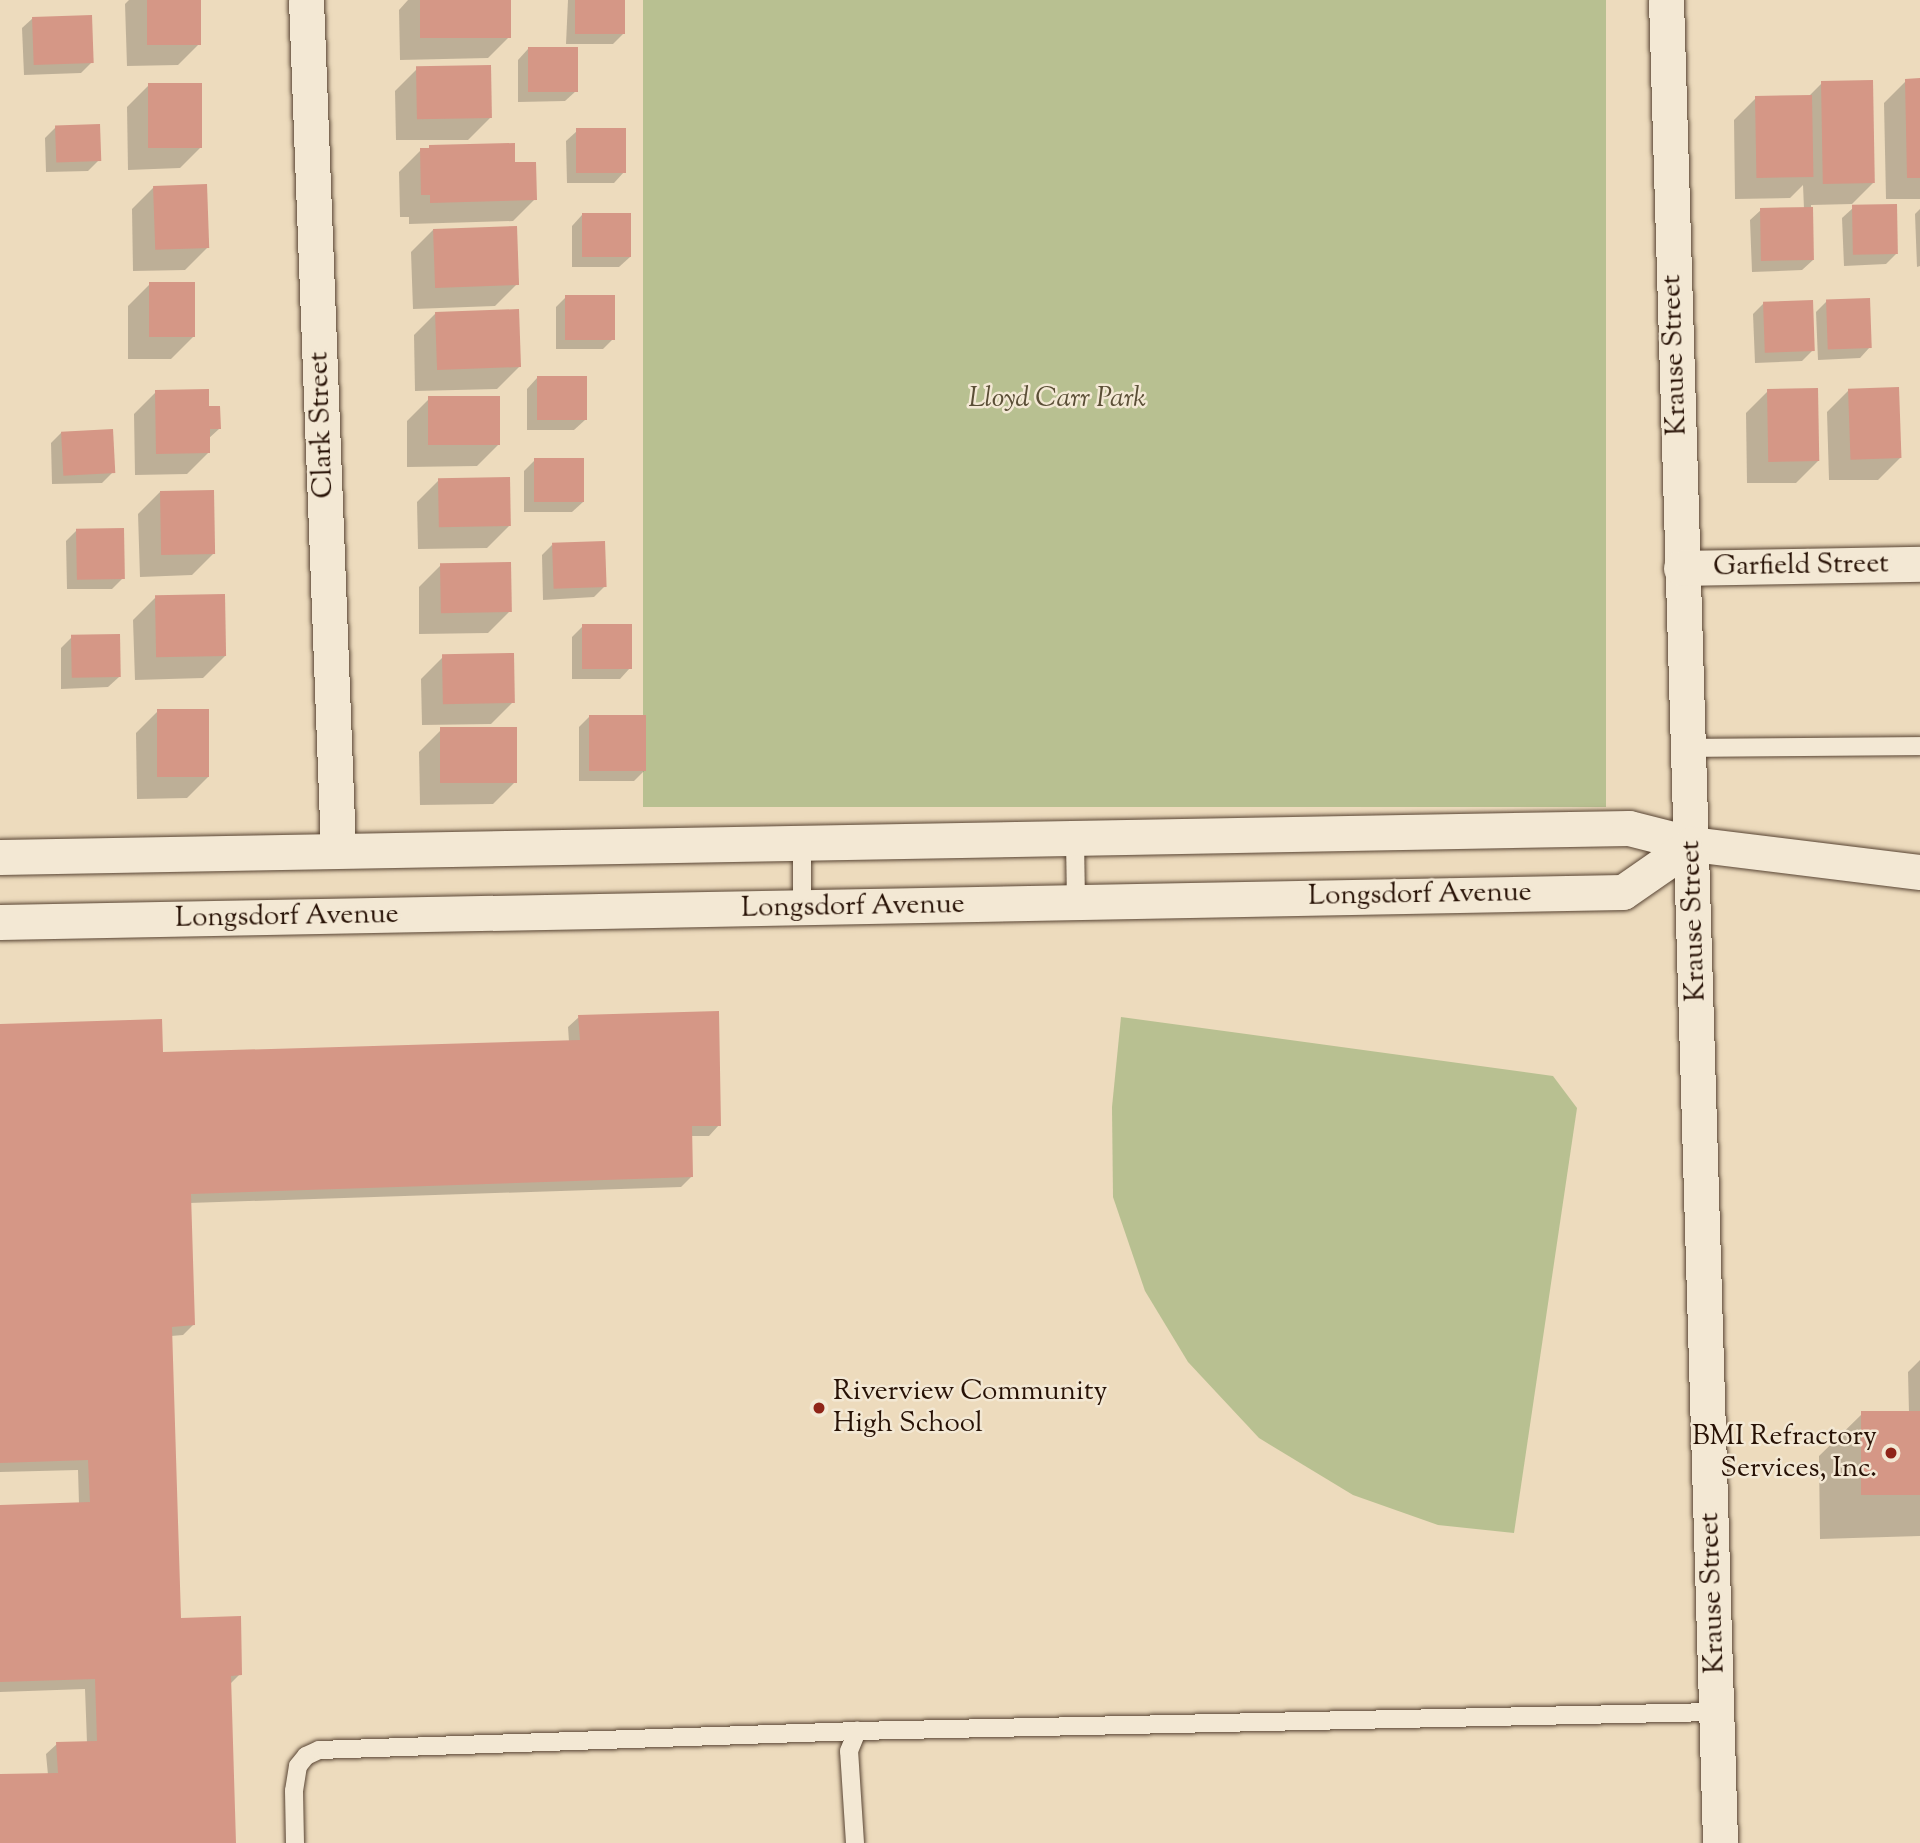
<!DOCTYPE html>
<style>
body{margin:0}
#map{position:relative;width:1920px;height:1843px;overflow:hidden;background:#eddbbd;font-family:"Sorts Mill Goudy",serif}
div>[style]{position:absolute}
.green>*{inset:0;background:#b8c091;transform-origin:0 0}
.shadow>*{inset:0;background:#0003}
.building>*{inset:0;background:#d59786;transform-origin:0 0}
.roads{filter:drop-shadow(0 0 2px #584433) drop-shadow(0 0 2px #584433)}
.service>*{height:18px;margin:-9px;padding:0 9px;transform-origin:9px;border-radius:9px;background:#f3e8d4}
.minor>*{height:35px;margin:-17.5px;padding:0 17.5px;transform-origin:17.5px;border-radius:17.5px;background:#f3e8d4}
.dots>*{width:19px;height:19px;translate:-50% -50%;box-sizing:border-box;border:4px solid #f3e8d4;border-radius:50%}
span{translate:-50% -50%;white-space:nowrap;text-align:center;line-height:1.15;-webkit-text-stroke:5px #f3e8d4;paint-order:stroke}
.street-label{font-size:28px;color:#271105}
.park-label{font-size:28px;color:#5a4e36;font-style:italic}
.poi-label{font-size:28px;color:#271105}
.left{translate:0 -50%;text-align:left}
.right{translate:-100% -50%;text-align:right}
</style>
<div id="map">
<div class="green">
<div style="left:643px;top:0;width:963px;height:807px"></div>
<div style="clip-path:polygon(1121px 1017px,1553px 1076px,1577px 1108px,1514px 1533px,1438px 1525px,1353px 1495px,1259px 1438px,1188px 1362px,1145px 1291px,1113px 1197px,1112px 1107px)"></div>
</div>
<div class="shadow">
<div style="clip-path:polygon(129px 0,199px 0,200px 43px,178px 65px,127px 66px,125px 4px)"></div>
<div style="clip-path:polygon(408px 0,509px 0,510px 36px,488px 58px,400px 60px,399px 10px)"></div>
<div style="clip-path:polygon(568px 0,624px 0,624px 33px,613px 44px,566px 44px)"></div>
<div style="clip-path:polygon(33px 18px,92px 62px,81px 73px,24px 75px,22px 28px)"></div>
<div style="clip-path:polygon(528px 49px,576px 91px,565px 101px,518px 102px,518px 60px)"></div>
<div style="clip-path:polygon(417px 69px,490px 118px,468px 140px,396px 140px,395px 91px)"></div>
<div style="clip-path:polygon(1920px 80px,1920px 199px,1886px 199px,1884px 103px,1906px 81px)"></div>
<div style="clip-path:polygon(1822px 83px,1874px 182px,1852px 204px,1811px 205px,1813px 260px,1802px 270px,1752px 272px,1750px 220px,1761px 210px,1804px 209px,1803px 185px,1790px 198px,1735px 199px,1734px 120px,1756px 98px,1808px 97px)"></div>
<div style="clip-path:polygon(149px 85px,202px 146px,180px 168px,128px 170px,127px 107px)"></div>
<div style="clip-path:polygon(56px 127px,99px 160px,88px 171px,46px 172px,45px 138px)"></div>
<div style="clip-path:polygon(577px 131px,624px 172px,614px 183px,567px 183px,566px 141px)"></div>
<div style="clip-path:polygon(421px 150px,514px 164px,535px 199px,513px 221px,409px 224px,409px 217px,400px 217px,399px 172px)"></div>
<div style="clip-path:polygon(154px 187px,207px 248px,185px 270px,133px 271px,132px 209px)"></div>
<div style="clip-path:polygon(1853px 208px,1896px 254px,1886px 264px,1844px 266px,1842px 218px)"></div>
<div style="clip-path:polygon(1920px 209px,1920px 266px,1917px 267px,1915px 214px)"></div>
<div style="clip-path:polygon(582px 215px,630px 257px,619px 267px,572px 267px,572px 226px)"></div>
<div style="clip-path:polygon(433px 230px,517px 284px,495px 306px,413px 309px,411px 252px)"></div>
<div style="clip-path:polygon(150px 284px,193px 337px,171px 359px,128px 359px,128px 306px)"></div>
<div style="clip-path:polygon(566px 297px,614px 338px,603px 349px,556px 349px,556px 307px)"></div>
<div style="clip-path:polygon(1827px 301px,1870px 347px,1860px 358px,1818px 360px,1816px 312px)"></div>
<div style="clip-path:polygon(1764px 303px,1813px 350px,1802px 361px,1755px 363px,1753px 314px)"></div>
<div style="clip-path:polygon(436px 313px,519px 367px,497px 389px,415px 391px,414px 335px)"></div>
<div style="clip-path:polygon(537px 378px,585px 420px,574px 430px,527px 430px,527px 389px)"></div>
<div style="clip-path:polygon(1849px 390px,1900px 458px,1878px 480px,1829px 480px,1827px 412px)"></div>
<div style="clip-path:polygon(1768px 391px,1818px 461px,1796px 483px,1747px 483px,1746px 413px)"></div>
<div style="clip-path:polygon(156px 392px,207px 408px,219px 429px,208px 439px,209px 452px,187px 474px,135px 475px,134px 414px)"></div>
<div style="clip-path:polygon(429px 399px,499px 444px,477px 466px,407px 467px,407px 421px)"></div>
<div style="clip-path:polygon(62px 432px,113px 472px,102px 483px,52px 484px,51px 443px)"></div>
<div style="clip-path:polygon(535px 460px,583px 502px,572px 512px,524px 512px,524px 471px)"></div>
<div style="clip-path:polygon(439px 480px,509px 526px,487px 548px,418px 549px,417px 502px)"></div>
<div style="clip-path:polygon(160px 492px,214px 553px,192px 575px,140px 577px,138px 514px)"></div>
<div style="clip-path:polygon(77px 530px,123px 578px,112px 589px,67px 589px,66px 541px)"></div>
<div style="clip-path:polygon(552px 545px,605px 586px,594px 597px,543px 600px,542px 555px)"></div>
<div style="clip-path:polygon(441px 565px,510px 611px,488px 633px,419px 634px,419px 587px)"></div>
<div style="clip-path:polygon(155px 598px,225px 656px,203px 678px,135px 680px,133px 620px)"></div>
<div style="clip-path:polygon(583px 626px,630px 668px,620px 679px,572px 679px,572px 637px)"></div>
<div style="clip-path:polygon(72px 637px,119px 677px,108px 687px,61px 689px,61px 648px)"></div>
<div style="clip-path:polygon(443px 657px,513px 702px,491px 724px,422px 725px,421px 679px)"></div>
<div style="clip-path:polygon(158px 711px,209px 776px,187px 798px,137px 799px,136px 733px)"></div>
<div style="clip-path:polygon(590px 716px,644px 771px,634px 781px,579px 781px,579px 727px)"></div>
<div style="clip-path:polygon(441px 730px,515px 782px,493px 804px,420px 805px,419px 752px)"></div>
<div style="clip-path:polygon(579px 1017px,719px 1125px,709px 1136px,690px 1136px,692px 1176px,681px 1187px,189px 1203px,194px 1324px,183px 1335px,171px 1336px,179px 1620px,240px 1674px,229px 1685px,234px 1843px,0 1843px,0 1776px,48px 1775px,46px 1754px,57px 1744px,87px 1743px,85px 1689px,0 1692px,0 1507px,79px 1504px,78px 1470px,0 1472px,0 1026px,161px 1053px,569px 1042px,568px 1027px)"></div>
<div style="clip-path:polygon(1920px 1360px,1920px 1536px,1820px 1539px,1819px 1456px,1862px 1414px,1909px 1413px,1908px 1372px)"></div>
</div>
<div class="building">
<div style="left:147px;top:0;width:54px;height:45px"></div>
<div style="left:420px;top:0;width:91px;height:38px"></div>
<div style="left:575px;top:0;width:50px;height:34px"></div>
<div style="left:92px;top:15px;width:48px;height:60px;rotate:88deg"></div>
<div style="left:528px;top:47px;width:50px;height:45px"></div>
<div style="left:491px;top:65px;width:53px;height:75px;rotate:89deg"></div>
<div style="clip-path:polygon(1920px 78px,1920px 178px,1907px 178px,1905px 79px)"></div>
<div style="left:1873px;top:80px;width:103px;height:52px;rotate:89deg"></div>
<div style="left:148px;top:83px;width:54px;height:65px"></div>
<div style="left:1812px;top:95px;width:82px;height:57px;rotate:89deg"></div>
<div style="left:100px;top:124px;width:37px;height:45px;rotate:88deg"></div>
<div style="left:626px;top:128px;width:45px;height:50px;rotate:90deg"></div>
<div style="clip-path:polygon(515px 143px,515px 162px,536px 162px,537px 200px,430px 203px,430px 195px,421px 195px,420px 148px,429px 148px,429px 145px)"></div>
<div style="left:207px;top:184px;width:64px;height:54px;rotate:88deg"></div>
<div style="left:1897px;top:204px;width:50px;height:45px;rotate:89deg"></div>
<div style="left:1813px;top:207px;width:53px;height:53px;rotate:89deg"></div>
<div style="left:582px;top:213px;width:49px;height:44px"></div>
<div style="left:517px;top:226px;width:59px;height:84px;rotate:88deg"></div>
<div style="left:149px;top:282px;width:46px;height:55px"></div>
<div style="left:565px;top:295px;width:50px;height:45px"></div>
<div style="left:1870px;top:298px;width:50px;height:44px;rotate:88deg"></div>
<div style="left:1813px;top:300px;width:51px;height:50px;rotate:88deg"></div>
<div style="left:519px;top:309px;width:58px;height:84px;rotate:88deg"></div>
<div style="left:537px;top:376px;width:50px;height:44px"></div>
<div style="left:1899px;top:387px;width:71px;height:51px;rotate:88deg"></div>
<div style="left:1818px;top:388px;width:73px;height:51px;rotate:89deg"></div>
<div style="clip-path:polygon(209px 389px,209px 406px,220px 406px,221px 429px,210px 429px,210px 453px,156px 454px,155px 390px)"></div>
<div style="left:500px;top:396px;width:49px;height:72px;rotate:90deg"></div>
<div style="left:113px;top:429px;width:44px;height:52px;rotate:87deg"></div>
<div style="left:534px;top:458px;width:50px;height:44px"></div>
<div style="left:510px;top:477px;width:49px;height:72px;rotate:89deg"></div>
<div style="left:214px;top:490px;width:64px;height:54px;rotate:89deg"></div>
<div style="left:124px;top:528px;width:51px;height:48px;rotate:89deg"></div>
<div style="left:605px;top:541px;width:46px;height:53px;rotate:88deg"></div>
<div style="left:511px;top:562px;width:50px;height:71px;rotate:89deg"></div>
<div style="left:225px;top:594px;width:62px;height:70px;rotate:89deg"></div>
<div style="left:582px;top:624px;width:50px;height:45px"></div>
<div style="left:120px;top:634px;width:43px;height:49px;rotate:89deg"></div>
<div style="left:514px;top:653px;width:50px;height:72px;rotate:89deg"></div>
<div style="left:157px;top:709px;width:52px;height:68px"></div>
<div style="left:589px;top:715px;width:57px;height:56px"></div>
<div style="left:517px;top:727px;width:56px;height:77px;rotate:90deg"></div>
<div style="clip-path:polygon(719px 1011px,721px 1126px,692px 1126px,693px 1177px,191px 1194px,195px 1325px,172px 1327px,181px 1618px,241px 1616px,242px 1675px,231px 1676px,236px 1843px,0 1843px,0 1774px,58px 1773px,56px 1742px,97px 1741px,95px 1679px,0 1682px,0 1505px,90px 1502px,88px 1460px,0 1463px,0 1024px,162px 1019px,163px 1052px,580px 1040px,578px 1015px)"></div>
<div style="left:1920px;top:1411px;width:84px;height:59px;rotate:90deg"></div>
</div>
<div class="roads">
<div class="service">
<div style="left:1688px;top:748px;width:232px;rotate:-0.5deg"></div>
<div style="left:1075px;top:839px;width:62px;rotate:89.1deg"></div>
<div style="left:802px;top:843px;width:65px;rotate:90deg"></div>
<div style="left:295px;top:1843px;width:52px;rotate:-91.1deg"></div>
<div style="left:294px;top:1791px;width:25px;rotate:-81deg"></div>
<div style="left:298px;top:1766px;width:13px;rotate:-51deg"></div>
<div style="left:306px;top:1756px;width:14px;rotate:-25deg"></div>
<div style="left:319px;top:1750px;width:538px;rotate:-2.02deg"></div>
<div style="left:857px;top:1731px;width:859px;rotate:-1.27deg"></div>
<div style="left:855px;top:1843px;width:92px;rotate:-93.7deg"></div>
<div style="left:849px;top:1751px;width:22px;rotate:-68deg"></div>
</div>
<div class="minor">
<div style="left:306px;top:0;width:851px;rotate:87.84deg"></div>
<div style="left:1666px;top:0;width:1844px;rotate:88.32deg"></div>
<div style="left:1681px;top:568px;width:239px;rotate:-1deg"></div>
<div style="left:0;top:857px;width:1629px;rotate:-1.02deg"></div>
<div style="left:1629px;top:828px;width:65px;rotate:14.3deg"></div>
<div style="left:1692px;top:844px;width:230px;rotate:7deg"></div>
<div style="left:0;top:922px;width:1623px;rotate:-1.06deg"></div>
<div style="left:1623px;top:892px;width:84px;rotate:-34.8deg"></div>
</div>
</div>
<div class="dots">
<div style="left:819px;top:1408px;background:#8f2418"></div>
<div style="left:1891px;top:1453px;background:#8f2418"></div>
</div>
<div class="street-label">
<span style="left:1675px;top:355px;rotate:-92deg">Krause Street</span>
<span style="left:322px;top:425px;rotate:-92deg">Clark Street</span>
<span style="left:1801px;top:566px;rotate:-1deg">Garfield Street</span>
<span style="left:1420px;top:895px;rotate:-1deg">Longsdorf Avenue</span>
<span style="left:853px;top:907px;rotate:-1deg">Longsdorf Avenue</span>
<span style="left:287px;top:917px;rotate:-1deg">Longsdorf Avenue</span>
<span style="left:1694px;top:921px;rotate:-92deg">Krause Street</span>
<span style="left:1713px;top:1593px;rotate:-92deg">Krause Street</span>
</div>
<div class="park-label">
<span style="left:1057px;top:399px">Lloyd Carr Park</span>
</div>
<div class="poi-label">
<span class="left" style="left:833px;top:1408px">Riverview Community<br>High School</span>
<span class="right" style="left:1877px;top:1453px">BMI Refractory<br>Services, Inc.</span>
</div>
</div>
